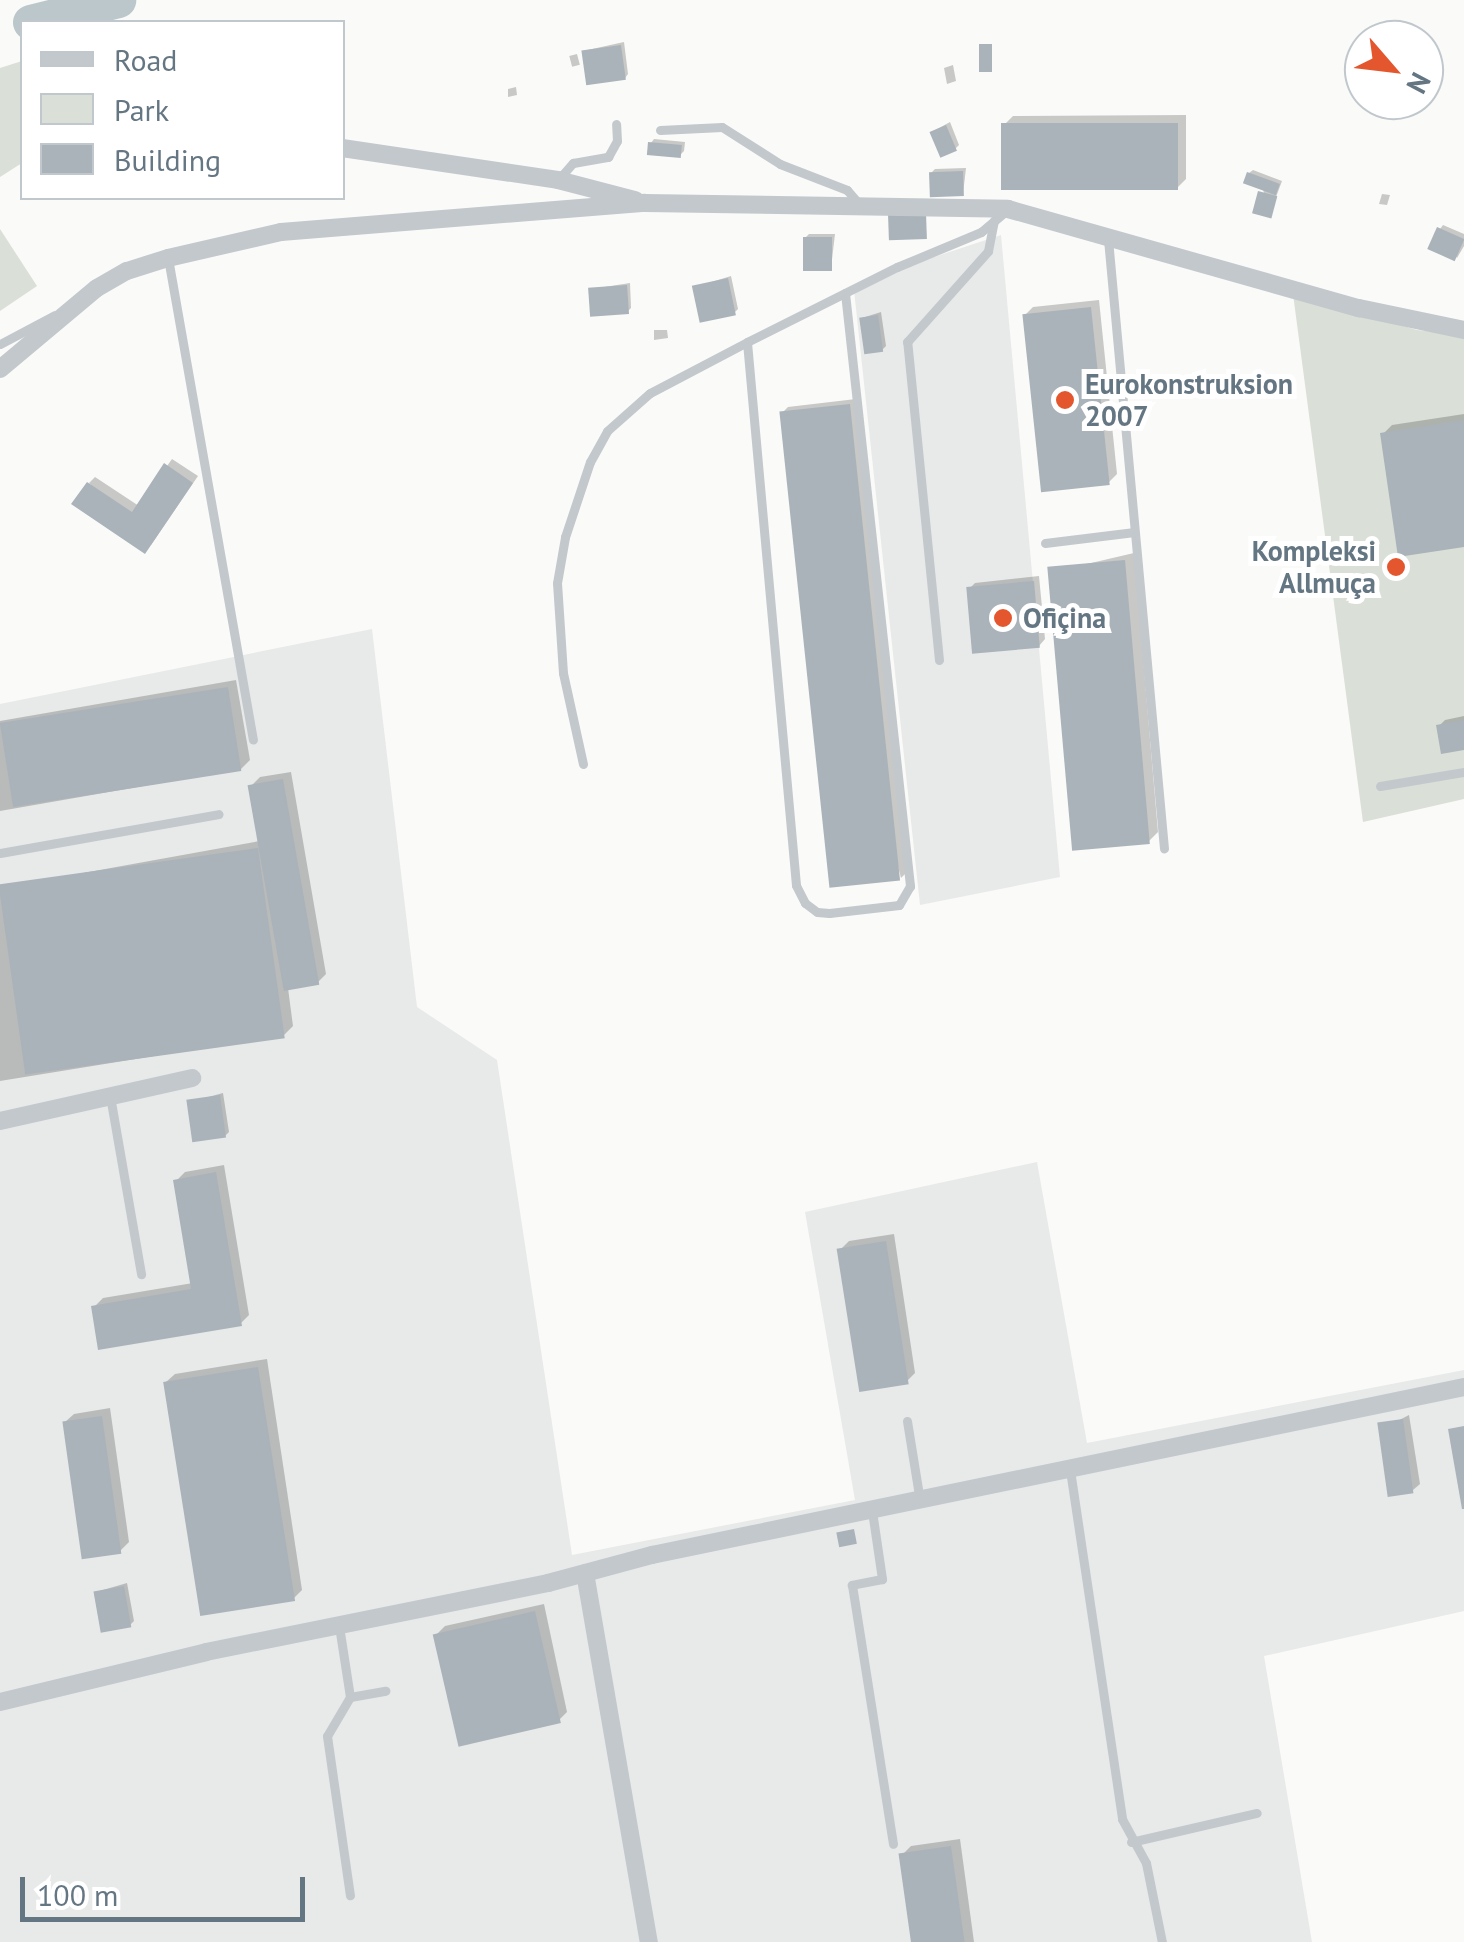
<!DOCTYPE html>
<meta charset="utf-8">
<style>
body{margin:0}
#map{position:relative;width:1464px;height:1942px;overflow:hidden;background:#fafaf8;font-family:"PT Sans",sans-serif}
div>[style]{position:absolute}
.built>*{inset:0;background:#e8e9e9}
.green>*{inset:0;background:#dadfd7}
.shadow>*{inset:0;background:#0003;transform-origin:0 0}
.river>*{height:35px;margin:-17.5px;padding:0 17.5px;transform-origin:17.5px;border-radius:17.5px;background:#bbc7cb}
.building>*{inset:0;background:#aab3b9;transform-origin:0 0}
.service>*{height:9px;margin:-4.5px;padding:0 4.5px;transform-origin:4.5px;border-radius:4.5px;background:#c3c8cc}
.minor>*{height:18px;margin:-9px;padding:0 9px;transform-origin:9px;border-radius:9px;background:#c3c8cc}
.dots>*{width:28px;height:28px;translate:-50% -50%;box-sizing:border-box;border:5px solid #fff;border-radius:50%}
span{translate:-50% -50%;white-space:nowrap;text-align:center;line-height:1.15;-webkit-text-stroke:10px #fff;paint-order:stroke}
.poi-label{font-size:28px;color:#657683;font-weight:700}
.left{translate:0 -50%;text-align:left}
.right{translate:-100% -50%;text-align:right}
.legend{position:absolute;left:20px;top:20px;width:325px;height:180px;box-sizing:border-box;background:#fff;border:2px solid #c1c8cd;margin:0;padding:12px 18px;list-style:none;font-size:30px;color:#657683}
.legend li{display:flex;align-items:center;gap:20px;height:50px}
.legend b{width:50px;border:2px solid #c1c8cd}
.north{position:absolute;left:1344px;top:20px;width:100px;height:100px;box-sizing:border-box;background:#fff;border:2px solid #c1c8cd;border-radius:50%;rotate:118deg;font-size:28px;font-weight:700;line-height:40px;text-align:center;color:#657683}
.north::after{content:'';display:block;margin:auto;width:35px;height:45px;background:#e4572e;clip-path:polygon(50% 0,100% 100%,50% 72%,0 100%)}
.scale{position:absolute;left:20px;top:1877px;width:285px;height:45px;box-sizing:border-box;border:5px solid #657683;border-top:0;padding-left:12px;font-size:30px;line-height:35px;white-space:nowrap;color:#657683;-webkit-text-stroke:8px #fff;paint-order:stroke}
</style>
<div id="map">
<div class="built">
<div style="clip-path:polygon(1001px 235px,1060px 877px,920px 905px,854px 290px,922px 261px)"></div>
<div style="clip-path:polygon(372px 629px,417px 1007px,497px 1060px,572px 1555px,855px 1500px,805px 1212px,1037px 1162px,1087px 1443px,1464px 1370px,1464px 1611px,1264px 1656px,1312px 1942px,0 1942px,0 704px)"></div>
</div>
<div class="green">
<div style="clip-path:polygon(22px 61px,22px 163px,0 177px,0 68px)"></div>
<div style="clip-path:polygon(0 229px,37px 286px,0 311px)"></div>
<div style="clip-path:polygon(1293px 294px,1417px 330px,1464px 335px,1464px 799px,1363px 822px)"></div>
</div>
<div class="shadow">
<div style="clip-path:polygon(624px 42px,628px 74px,625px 78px,583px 51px)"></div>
<div style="left:577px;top:54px;width:11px;height:8px;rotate:75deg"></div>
<div style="clip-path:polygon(953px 65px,956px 81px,947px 84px,944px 68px)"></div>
<div style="clip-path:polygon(516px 87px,517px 95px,508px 97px,508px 89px)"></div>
<div style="clip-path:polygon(1186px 115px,1186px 179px,1177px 188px,1004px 125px,1013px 116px)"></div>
<div style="clip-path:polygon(950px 122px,959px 145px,955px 149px,932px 132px)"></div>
<div style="clip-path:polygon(654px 139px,685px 142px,684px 151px,680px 155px,651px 143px)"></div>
<div style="clip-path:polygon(966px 168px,963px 194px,931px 173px,935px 169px)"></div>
<div style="clip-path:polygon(1253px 170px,1282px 181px,1269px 216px,1263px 189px,1249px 173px)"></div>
<div style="clip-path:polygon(1382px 194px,1390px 195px,1387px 205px,1379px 204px)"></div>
<div style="clip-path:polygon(1443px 225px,1464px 234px,1464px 246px,1457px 258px,1440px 229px)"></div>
<div style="clip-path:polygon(809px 234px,835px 234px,831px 268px,805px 238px)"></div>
<div style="clip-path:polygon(731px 276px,738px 309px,734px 313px,695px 287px)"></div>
<div style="clip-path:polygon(630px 283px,631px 308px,627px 312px,591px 289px)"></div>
<div style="clip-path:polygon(1099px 300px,1117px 474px,1108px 483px,1024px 316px,1033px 307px)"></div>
<div style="clip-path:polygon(881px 312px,886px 346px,882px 350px,862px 318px)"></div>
<div style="clip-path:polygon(654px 330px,667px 330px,668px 338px,654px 340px)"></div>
<div style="clip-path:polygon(856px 399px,910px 869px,901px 878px,782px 413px,788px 407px)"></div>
<div style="clip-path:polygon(1464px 414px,1464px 545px,1383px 434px,1392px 425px)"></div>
<div style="clip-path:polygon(172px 459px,198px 476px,151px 545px,89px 483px,95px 477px,139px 506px)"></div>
<div style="clip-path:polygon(1134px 553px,1158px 832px,1149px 841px,1052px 579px,1061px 570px)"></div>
<div style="clip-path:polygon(1039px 576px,1045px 639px,1039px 646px,969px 589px,975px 583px)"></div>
<div style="clip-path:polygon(236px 680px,250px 760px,241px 769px,0 811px,0 721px)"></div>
<div style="clip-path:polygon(1464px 716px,1464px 747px,1439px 726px,1445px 720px)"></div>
<div style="clip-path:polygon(291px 772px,326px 974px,317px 983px,288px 988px,293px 1026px,284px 1035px,0 1081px,0 888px,260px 841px,251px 786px,260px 777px)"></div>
<div style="clip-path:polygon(223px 1093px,229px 1132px,225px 1136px,190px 1102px)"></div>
<div style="clip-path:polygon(224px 1165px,249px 1315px,240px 1324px,94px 1307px,103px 1298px,193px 1283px,176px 1181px,185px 1172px)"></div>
<div style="clip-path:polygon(894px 1234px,915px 1373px,906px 1382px,840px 1250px,849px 1241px)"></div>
<div style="clip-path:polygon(267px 1359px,302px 1590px,293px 1599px,166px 1382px,175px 1374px)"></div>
<div style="clip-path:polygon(110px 1408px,129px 1542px,120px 1551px,65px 1422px,74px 1414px)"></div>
<div style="clip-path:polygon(1409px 1415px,1420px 1484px,1413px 1490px,1382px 1429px)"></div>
<div style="clip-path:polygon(127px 1583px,134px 1621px,130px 1625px,96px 1592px)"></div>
<div style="clip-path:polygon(544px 1604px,567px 1712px,558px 1721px,436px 1635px,445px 1626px)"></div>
<div style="clip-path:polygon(960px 1839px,974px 1942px,914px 1942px,902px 1855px,911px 1846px)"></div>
</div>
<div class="river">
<div style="left:30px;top:22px;width:91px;rotate:-14deg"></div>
</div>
<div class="building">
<div style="left:979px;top:44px;width:13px;height:28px"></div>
<div style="left:621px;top:45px;width:35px;height:40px;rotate:82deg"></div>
<div style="left:1178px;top:123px;width:67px;height:177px;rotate:90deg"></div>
<div style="left:946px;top:125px;width:28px;height:18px;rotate:67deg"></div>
<div style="left:648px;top:142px;width:34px;height:13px;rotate:5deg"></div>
<div style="left:963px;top:171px;width:25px;height:34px;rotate:88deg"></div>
<div style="left:1247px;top:172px;width:35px;height:12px;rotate:20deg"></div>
<div style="left:1258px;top:191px;width:20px;height:23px;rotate:15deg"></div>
<div style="left:926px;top:213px;width:26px;height:38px;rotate:88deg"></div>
<div style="left:1437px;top:227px;width:30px;height:24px;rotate:24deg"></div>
<div style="left:803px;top:237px;width:29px;height:34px"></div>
<div style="left:728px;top:278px;width:38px;height:37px;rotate:78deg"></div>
<div style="left:627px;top:285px;width:29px;height:39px;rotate:86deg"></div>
<div style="left:1091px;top:307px;width:179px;height:69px;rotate:84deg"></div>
<div style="left:878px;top:315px;width:37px;height:19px;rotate:82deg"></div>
<div style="left:850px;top:404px;width:479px;height:71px;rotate:84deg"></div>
<div style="clip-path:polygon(1464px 420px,1464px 547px,1398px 557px,1380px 433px)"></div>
<div style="clip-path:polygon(164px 463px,193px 483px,145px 554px,71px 504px,87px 482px,132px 512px)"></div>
<div style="left:1125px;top:560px;width:285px;height:78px;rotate:85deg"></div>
<div style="left:1034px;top:581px;width:67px;height:68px;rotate:85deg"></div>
<div style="left:228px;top:687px;width:85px;height:231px;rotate:81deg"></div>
<div style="clip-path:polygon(1464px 720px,1464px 750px,1441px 754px,1436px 725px)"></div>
<div style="left:283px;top:779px;width:209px;height:36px;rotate:80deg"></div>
<div style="left:258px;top:848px;width:192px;height:262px;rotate:82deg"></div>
<div style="left:220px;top:1095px;width:43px;height:34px;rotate:82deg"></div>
<div style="clip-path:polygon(216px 1172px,242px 1326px,98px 1350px,91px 1306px,191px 1289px,173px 1180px)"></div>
<div style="left:886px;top:1241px;width:145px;height:50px;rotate:81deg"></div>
<div style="left:258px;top:1367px;width:237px;height:96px;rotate:81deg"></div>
<div style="left:102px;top:1416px;width:139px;height:40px;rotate:82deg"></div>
<div style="left:1403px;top:1419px;width:75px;height:26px;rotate:82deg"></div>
<div style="clip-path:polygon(1464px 1426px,1464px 1509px,1462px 1509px,1448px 1429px)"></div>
<div style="left:854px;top:1529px;width:15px;height:18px;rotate:79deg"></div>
<div style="left:124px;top:1586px;width:42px;height:31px;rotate:80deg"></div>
<div style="left:535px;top:1611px;width:115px;height:105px;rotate:77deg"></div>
<div style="left:951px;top:1846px;width:97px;height:53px;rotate:82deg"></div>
</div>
<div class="service">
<div style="left:660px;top:130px;width:62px;rotate:-2.8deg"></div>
<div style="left:722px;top:127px;width:69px;rotate:32.5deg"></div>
<div style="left:780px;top:164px;width:72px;rotate:21.2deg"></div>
<div style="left:847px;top:190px;width:23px;rotate:49deg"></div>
<div style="left:558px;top:180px;width:23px;rotate:-49deg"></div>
<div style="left:573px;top:163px;width:36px;rotate:-10deg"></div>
<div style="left:608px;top:157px;width:18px;rotate:-61deg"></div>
<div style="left:617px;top:141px;width:17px;rotate:-93deg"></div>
<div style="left:1108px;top:239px;width:612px;rotate:84.75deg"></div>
<div style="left:168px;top:258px;width:489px;rotate:80deg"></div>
<div style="left:845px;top:293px;width:597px;rotate:83.74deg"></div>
<div style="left:910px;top:886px;width:22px;rotate:120deg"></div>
<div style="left:899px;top:905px;width:70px;rotate:173.5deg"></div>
<div style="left:829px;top:913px;width:12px;rotate:-175deg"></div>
<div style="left:817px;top:912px;width:15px;rotate:-143deg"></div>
<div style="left:805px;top:903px;width:20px;rotate:-117deg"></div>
<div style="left:796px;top:885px;width:545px;rotate:-95.16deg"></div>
<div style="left:747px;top:342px;width:168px;rotate:-26.6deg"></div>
<div style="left:897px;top:267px;width:91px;rotate:-22.6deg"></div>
<div style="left:981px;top:232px;width:33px;rotate:-40deg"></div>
<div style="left:0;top:344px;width:62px;rotate:-27.8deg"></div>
<div style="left:1045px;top:543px;width:90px;rotate:-7deg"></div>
<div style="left:939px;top:660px;width:320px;rotate:-95.7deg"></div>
<div style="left:907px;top:342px;width:122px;rotate:-48.3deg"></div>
<div style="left:988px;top:251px;width:31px;rotate:-79deg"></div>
<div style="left:583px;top:764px;width:93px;rotate:-102.4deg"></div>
<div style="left:563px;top:673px;width:90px;rotate:-93.8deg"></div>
<div style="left:557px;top:583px;width:47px;rotate:-80.1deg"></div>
<div style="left:565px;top:537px;width:79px;rotate:-71.6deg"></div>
<div style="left:590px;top:462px;width:35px;rotate:-61deg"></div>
<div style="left:607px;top:431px;width:57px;rotate:-41.5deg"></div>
<div style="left:650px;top:393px;width:110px;rotate:-27.7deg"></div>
<div style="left:1380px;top:786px;width:85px;rotate:-9.5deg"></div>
<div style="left:0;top:853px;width:222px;rotate:-10.1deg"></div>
<div style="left:110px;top:1096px;width:181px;rotate:80.1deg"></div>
<div style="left:907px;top:1421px;width:81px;rotate:80.8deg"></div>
<div style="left:1070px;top:1470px;width:353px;rotate:81.5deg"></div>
<div style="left:1122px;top:1819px;width:50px;rotate:61.4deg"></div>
<div style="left:1146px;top:1863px;width:81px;rotate:78.6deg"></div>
<div style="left:872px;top:1511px;width:69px;rotate:81.6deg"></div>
<div style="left:882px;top:1579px;width:31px;rotate:169deg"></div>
<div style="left:852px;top:1585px;width:262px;rotate:81deg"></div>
<div style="left:339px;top:1626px;width:72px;rotate:81.2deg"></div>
<div style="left:350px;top:1697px;width:36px;rotate:-10deg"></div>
<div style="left:350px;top:1697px;width:45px;rotate:120.5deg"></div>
<div style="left:327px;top:1736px;width:161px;rotate:81.8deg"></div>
<div style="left:1131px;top:1842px;width:129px;rotate:-13deg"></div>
</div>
<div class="minor">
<div style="left:342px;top:148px;width:218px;rotate:8.4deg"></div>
<div style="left:558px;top:180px;width:80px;rotate:14.6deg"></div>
<div style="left:0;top:369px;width:126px;rotate:-39.9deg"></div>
<div style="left:97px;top:288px;width:34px;rotate:-30deg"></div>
<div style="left:127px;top:271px;width:43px;rotate:-17.6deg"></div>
<div style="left:168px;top:258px;width:116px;rotate:-13deg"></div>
<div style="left:281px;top:232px;width:365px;rotate:-4.6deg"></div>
<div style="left:645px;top:203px;width:363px;rotate:0.9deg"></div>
<div style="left:1008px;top:209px;width:365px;rotate:15.8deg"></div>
<div style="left:1359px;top:308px;width:107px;rotate:11.8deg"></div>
<div style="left:0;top:1121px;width:197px;rotate:-12.6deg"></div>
<div style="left:585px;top:1573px;width:375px;rotate:80.2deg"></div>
<div style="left:0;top:1702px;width:212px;rotate:-13.6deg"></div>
<div style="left:206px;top:1652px;width:349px;rotate:-11.4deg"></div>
<div style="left:548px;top:1583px;width:108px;rotate:-15.1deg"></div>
<div style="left:652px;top:1555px;width:829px;rotate:-11.69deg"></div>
</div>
<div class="dots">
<div style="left:1065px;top:400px;background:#e4572e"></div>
<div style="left:1396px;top:567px;background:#e4572e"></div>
<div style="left:1003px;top:618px;background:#e4572e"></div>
</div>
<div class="poi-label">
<span class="left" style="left:1085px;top:400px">Eurokonstruksion<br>2007</span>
<span class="right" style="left:1376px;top:567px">Kompleksi<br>Allmuça</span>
<span class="left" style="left:1023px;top:618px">Ofiçina</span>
</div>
<ul class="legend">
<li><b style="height:12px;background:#c3c8cc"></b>Road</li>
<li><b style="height:28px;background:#dadfd7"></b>Park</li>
<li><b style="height:28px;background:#aab3b9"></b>Building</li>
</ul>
<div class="north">N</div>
<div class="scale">100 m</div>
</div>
